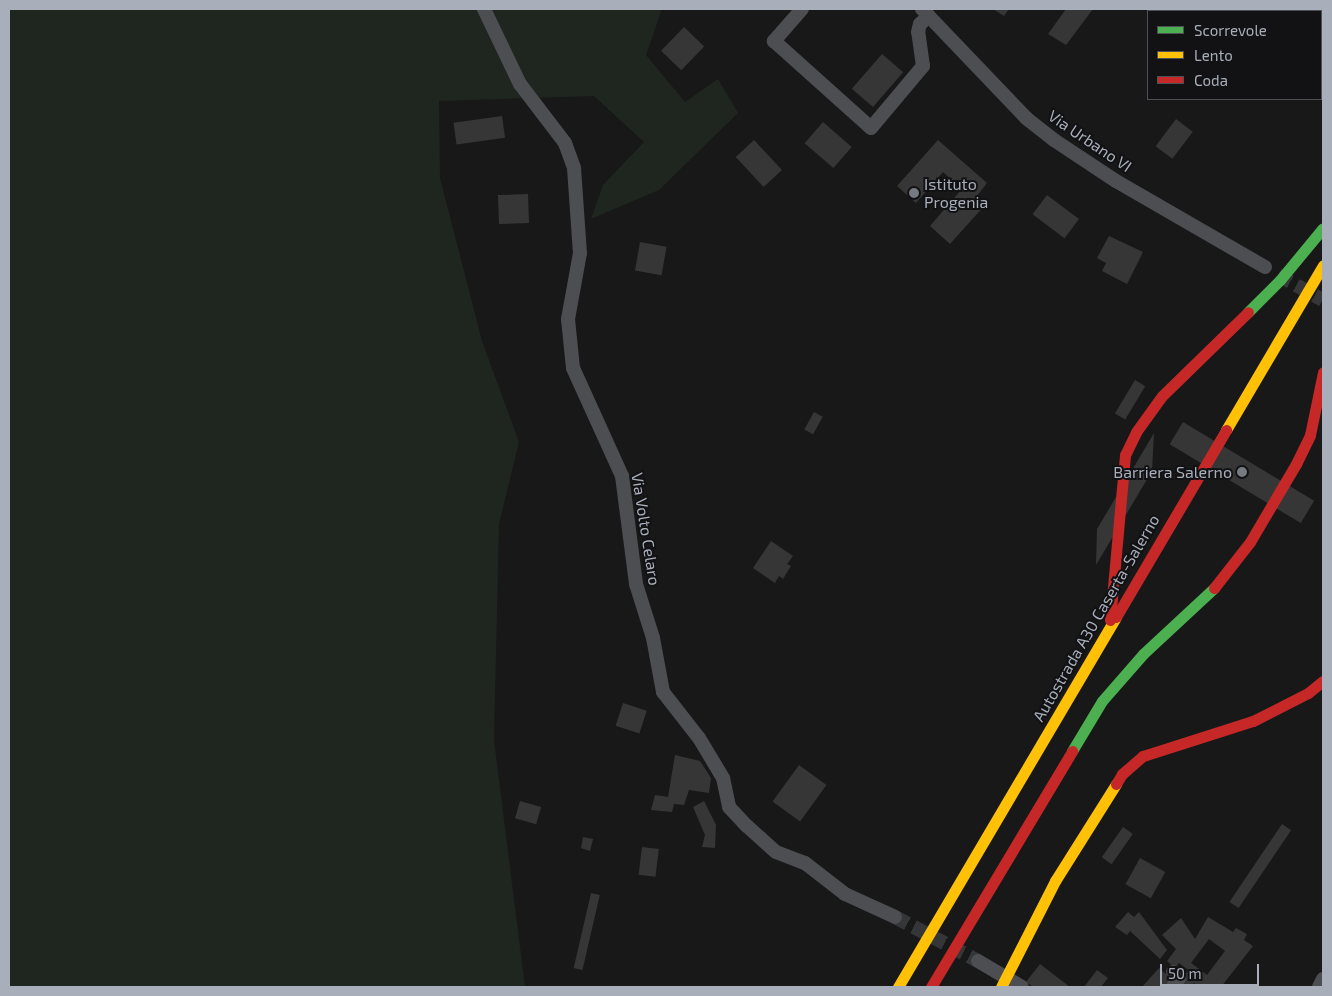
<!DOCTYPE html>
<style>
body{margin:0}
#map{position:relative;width:1332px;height:996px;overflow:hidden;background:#181818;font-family:"Exo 2",sans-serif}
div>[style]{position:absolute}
.green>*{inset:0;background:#1e261f}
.building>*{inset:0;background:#363637;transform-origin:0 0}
.street-tunnel>*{height:14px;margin-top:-7px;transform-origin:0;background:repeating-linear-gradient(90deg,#353638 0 14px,transparent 0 21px)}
.street>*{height:14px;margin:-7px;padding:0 7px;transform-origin:7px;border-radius:7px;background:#4c4e51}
.fast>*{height:11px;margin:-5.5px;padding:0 5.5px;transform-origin:5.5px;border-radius:5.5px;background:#4caf50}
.slow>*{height:11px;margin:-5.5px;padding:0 5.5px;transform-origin:5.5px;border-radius:5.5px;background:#ffc107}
.jam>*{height:11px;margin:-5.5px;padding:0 5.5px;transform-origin:5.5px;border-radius:5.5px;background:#c62828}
.dots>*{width:14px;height:14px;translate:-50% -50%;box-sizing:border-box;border:2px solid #121214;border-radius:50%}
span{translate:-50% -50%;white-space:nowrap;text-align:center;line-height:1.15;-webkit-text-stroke:4px #121214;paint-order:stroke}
.street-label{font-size:16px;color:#a8aeba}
.poi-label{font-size:16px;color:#a8aeba}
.left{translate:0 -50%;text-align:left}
.right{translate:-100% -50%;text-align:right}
.frame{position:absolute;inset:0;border:10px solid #a8aeba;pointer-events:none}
.legend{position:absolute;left:1147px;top:10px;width:175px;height:90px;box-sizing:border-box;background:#121214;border:1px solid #4e5056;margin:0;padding:6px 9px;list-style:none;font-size:15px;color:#a8aeba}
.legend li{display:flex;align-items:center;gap:10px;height:25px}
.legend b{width:25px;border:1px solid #4e5056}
.scale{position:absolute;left:1160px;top:964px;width:99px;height:22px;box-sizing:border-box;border:2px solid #a8aeba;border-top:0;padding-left:6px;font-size:15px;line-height:18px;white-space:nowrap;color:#a8aeba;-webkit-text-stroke:4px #121214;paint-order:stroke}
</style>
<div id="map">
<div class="green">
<div style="clip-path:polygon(9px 9px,662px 9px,646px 55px,685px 102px,718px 79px,738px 113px,659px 190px,591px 219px,603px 185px,644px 142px,594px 96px,439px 101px,440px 178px,482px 341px,519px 442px,499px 524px,494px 740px,525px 987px,9px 987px)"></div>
</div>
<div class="building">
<div style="clip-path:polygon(993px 9px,1009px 9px,1004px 16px)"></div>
<div style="clip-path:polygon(1066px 9px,1093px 9px,1066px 45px,1048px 34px)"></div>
<div style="left:684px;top:27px;width:28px;height:33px;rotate:44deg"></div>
<div style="left:882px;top:54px;width:28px;height:46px;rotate:41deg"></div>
<div style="left:502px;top:116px;width:22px;height:49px;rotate:82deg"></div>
<div style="left:1176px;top:119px;width:21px;height:34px;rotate:37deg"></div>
<div style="left:823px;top:122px;width:38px;height:28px;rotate:41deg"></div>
<div style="left:754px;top:140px;width:41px;height:25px;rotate:47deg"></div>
<div style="clip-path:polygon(938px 140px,987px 183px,976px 197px,985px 205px,950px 244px,930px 226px,962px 189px,943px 172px,916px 203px,897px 186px)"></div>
<div style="left:528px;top:194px;width:29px;height:30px;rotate:88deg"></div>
<div style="left:1047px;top:195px;width:40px;height:24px;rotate:37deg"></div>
<div style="clip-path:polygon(1109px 236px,1143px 252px,1127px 284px,1102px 271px,1106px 263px,1097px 258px)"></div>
<div style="left:640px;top:242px;width:27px;height:29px;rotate:10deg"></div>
<div style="left:1135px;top:380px;width:12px;height:39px;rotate:31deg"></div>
<div style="left:814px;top:412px;width:10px;height:20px;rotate:29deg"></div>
<div style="left:1183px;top:422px;width:153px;height:26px;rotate:31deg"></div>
<div style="clip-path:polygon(1154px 433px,1152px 471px,1096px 565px,1097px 529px)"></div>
<div style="clip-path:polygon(771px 541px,793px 556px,787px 564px,791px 566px,783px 579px,779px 576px,775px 583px,753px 568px)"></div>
<div style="left:623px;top:703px;width:25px;height:24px;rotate:18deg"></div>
<div style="clip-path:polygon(675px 755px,700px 761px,711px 778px,709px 793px,689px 790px,684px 805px,674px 804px,672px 812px,651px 810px,655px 795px,668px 797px)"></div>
<div style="left:799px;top:765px;width:34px;height:45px;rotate:36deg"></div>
<div style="left:520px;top:801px;width:22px;height:18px;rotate:16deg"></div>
<div style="clip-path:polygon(704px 801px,716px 825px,715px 848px,702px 847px,705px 835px,693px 807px)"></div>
<div style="left:1282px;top:824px;width:11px;height:94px;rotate:34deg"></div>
<div style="left:1123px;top:827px;width:12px;height:37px;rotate:35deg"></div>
<div style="clip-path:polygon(583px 837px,593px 839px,590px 851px,581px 848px)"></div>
<div style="left:642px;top:847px;width:17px;height:28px;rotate:7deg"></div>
<div style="left:1140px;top:858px;width:29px;height:30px;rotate:29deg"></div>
<div style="left:591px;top:893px;width:9px;height:77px;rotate:13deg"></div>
<div style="clip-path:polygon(1128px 912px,1134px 917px,1139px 912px,1167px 950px,1160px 959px,1130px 931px,1127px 935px,1115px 927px)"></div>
<div style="clip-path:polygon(evenodd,1208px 917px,1233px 932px,1236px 928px,1247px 934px,1244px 940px,1253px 946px,1221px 987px,1200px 987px,1194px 983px,1191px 987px,1177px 987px,1188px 970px,1179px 963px,1175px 968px,1167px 961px,1176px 949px,1162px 935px,1181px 918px,1195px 939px,1208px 917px,1209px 939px,1225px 951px,1207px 975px,1191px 963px,1209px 939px)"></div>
<div style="clip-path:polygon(1040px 964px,1070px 987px,1033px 987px,1026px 982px)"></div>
<div style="clip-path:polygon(1159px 968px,1174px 981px,1169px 987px,1142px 987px)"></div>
<div style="clip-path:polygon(1097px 970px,1108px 978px,1101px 987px,1084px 987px)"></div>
</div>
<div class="street-tunnel">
<div style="left:1278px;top:275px;width:51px;rotate:29.1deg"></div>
<div style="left:895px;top:917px;width:94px;rotate:27.9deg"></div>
</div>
<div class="street">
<div style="left:484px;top:9px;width:83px;rotate:64.4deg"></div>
<div style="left:520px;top:84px;width:74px;rotate:52.7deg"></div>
<div style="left:565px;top:143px;width:27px;rotate:70deg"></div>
<div style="left:574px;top:168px;width:85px;rotate:86deg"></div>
<div style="left:580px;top:253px;width:67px;rotate:100.3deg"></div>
<div style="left:568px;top:319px;width:49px;rotate:84.2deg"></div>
<div style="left:573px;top:368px;width:119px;rotate:65.6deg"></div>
<div style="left:622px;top:476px;width:109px;rotate:82.6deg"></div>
<div style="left:636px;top:584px;width:57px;rotate:72.5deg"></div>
<div style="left:653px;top:638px;width:55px;rotate:79.5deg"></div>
<div style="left:663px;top:692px;width:58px;rotate:52deg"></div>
<div style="left:699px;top:738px;width:47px;rotate:59deg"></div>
<div style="left:723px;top:778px;width:30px;rotate:78deg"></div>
<div style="left:729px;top:807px;width:26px;rotate:47deg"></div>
<div style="left:747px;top:826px;width:39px;rotate:42deg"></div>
<div style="left:776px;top:852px;width:31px;rotate:21deg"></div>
<div style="left:805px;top:863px;width:51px;rotate:37.8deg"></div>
<div style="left:845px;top:894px;width:55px;rotate:24.7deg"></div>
<div style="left:802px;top:9px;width:43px;rotate:131.2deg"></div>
<div style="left:774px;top:41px;width:130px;rotate:41.9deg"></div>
<div style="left:871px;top:128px;width:81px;rotate:-50deg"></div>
<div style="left:923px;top:66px;width:34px;rotate:-98deg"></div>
<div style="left:918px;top:32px;width:8px;rotate:-76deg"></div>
<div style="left:920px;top:24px;width:12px;rotate:-42deg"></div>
<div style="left:922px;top:9px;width:151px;rotate:46.3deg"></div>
<div style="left:1026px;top:118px;width:36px;rotate:38deg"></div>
<div style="left:1054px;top:140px;width:74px;rotate:33.5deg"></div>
<div style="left:1116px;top:181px;width:172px;rotate:30deg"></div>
<div style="left:978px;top:961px;width:51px;rotate:30.6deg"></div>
<div style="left:1173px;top:972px;width:8px;rotate:45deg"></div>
<div style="left:1179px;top:978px;width:11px;rotate:124deg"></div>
<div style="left:1319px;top:987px;width:9px;rotate:-63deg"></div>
</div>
<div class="fast">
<div style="left:1248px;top:312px;width:45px;rotate:-45deg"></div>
<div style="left:1280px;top:280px;width:67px;rotate:-50.4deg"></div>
<div style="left:1072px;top:751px;width:58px;rotate:-59deg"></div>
<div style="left:1102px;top:701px;width:62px;rotate:-48.9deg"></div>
<div style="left:1143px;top:654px;width:97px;rotate:-42.9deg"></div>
</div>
<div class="slow">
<div style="left:1226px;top:430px;width:191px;rotate:-59.5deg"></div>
<div style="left:898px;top:987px;width:429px;rotate:-59.5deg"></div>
<div style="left:1001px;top:987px;width:119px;rotate:-63deg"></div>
<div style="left:1055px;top:881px;width:115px;rotate:-57.8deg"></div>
</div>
<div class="jam">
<div style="left:1214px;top:588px;width:58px;rotate:-52deg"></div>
<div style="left:1250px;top:542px;width:91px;rotate:-59.5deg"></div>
<div style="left:1296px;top:464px;width:32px;rotate:-64deg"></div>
<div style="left:1310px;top:435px;width:64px;rotate:-78.3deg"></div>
<div style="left:1116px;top:617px;width:217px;rotate:-59.5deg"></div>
<div style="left:1110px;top:620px;width:166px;rotate:-84.8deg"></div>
<div style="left:1125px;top:455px;width:25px;rotate:-64deg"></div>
<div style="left:1136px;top:432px;width:44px;rotate:-54.2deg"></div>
<div style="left:1162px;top:396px;width:120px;rotate:-44.3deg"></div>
<div style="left:1116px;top:784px;width:12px;rotate:-59deg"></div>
<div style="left:1122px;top:774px;width:28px;rotate:-41deg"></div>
<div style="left:1143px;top:756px;width:115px;rotate:-17.7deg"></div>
<div style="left:1253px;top:721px;width:62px;rotate:-27deg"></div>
<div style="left:1308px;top:693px;width:19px;rotate:-39deg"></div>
<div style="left:931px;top:987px;width:275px;rotate:-59.1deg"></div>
</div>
<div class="dots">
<div style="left:914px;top:193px;background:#767a81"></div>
<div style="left:1242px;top:472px;background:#767a81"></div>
</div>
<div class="street-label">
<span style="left:1090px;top:141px;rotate:34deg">Via Urbano VI</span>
<span style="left:646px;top:529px;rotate:81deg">Via Volto Celaro</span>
<span style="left:1096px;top:618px;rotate:-60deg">Autostrada A30 Caserta-Salerno</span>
</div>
<div class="poi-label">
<span class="left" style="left:924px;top:193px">Istituto<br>Progenia</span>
<span class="right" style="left:1232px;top:472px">Barriera Salerno</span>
</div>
<div class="frame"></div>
<ul class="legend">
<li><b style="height:6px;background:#4caf50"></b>Scorrevole</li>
<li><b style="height:6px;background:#ffc107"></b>Lento</li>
<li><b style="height:6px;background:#c62828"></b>Coda</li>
</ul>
<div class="scale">50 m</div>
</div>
